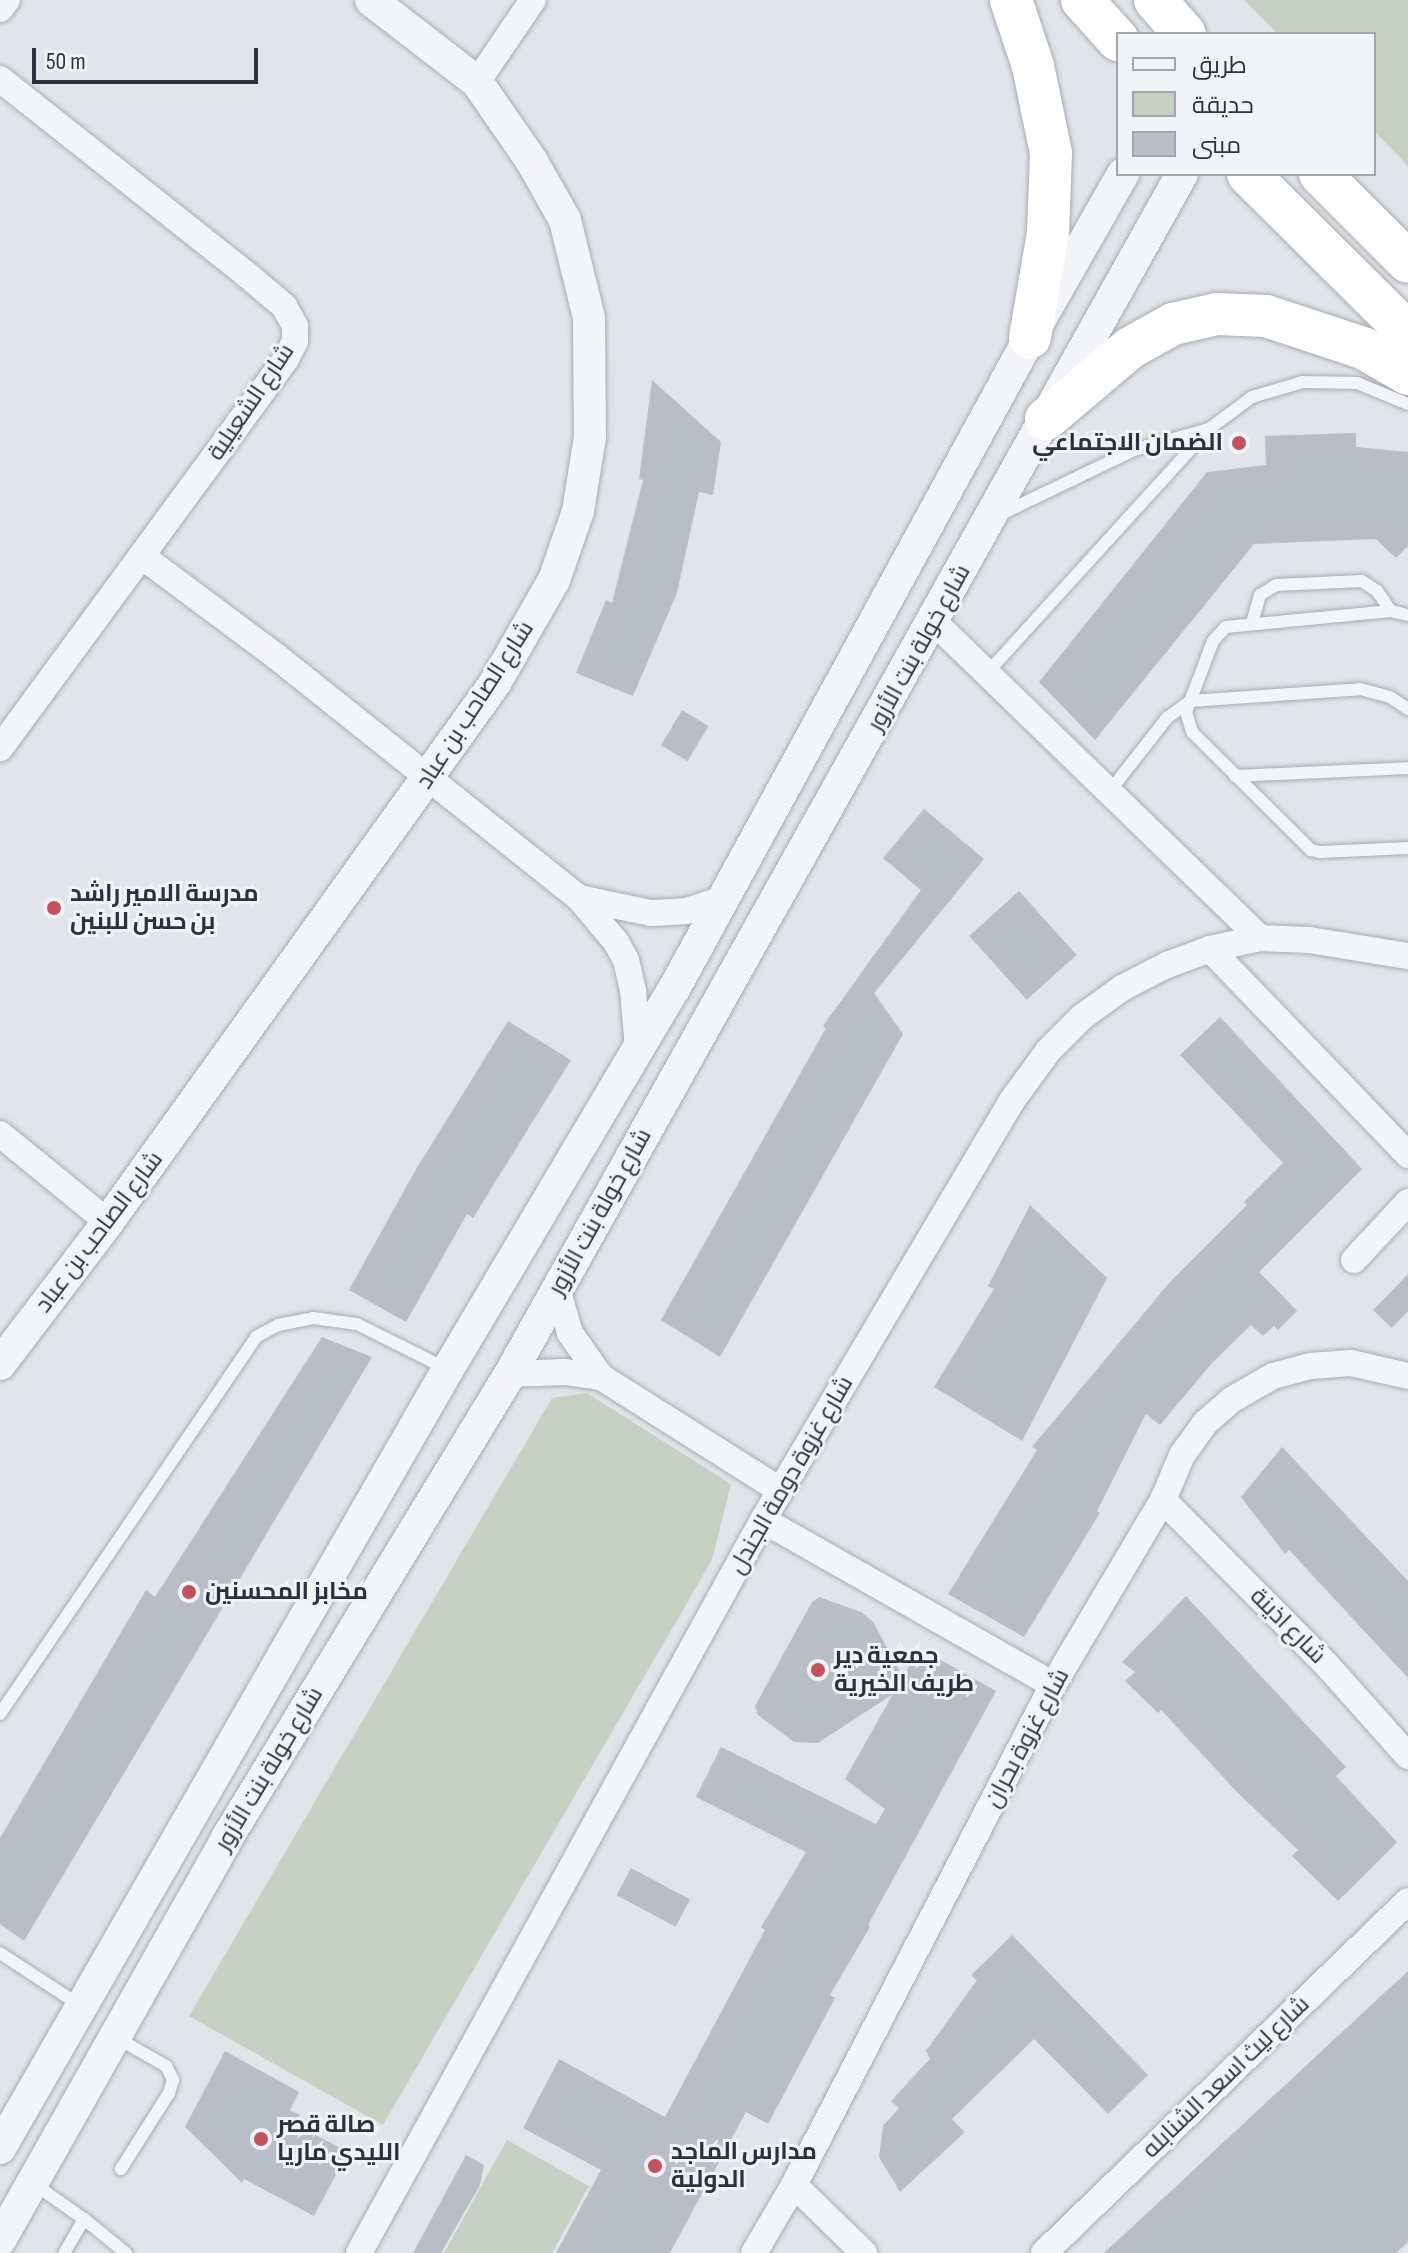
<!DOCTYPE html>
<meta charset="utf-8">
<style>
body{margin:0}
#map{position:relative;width:1408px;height:2253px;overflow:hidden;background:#e1e4e8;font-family:"Sofia Sans Condensed",Cairo,sans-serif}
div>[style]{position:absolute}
.green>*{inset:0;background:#c6d1c3}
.building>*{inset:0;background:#b9bdc5;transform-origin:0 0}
.roads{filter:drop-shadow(0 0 2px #a7abb2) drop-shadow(0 0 2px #a7abb2)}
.service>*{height:12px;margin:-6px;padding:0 6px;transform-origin:6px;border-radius:6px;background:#f3f4f7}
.minor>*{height:26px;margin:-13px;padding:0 13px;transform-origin:13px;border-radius:13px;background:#f3f4f7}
.tertiary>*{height:32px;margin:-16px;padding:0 16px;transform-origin:16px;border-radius:16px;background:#f3f4f7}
.trunk>*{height:42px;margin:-21px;padding:0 21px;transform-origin:21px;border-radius:21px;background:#fff}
.dots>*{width:22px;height:22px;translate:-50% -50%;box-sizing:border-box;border:4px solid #f0f2f6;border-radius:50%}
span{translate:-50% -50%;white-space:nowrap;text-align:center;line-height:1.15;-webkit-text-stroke:6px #f0f2f6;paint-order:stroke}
.street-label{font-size:24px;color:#2b313e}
.poi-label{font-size:24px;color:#2b313e;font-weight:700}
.right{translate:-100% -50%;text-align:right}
.left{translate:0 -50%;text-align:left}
.legend{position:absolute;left:1116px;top:32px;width:260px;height:144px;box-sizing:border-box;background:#f0f2f6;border:2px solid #a1a5ac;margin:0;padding:10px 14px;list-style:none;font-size:24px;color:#2b313e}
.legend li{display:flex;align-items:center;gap:16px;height:40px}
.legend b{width:40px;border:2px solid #a1a5ac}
.scale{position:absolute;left:32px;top:48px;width:226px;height:36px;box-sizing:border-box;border:4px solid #2b313e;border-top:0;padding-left:10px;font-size:24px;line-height:28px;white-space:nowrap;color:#2b313e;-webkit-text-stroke:6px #f0f2f6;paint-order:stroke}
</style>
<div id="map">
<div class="green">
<div style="clip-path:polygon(1244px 0,1408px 0,1408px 166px,1374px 131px,1374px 34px,1278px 34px)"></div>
<div style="clip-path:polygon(587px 1393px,731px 1484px,712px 1560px,383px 2125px,189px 2016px,552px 1398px)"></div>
<div style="clip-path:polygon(507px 2140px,589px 2186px,552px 2253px,444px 2253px)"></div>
</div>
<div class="building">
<div style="clip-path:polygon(652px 380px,721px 442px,713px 495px,699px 492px,677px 593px,633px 696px,576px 673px,606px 600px,612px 603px,643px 480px,639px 479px)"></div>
<div style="clip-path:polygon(1356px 433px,1356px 447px,1408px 452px,1408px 546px,1396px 558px,1376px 539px,1254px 544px,1095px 740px,1039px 682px,1207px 472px,1266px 465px,1265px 436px)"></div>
<div style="left:682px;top:710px;width:31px;height:41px;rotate:31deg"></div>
<div style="clip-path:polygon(924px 809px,984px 859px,874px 993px,903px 1034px,720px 1357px,661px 1320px,826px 1028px,823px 1026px,921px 890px,883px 858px)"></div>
<div style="left:1019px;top:891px;width:86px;height:67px;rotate:48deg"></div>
<div style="clip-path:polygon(1220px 1017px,1362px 1169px,1259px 1272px,1297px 1311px,1278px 1330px,1274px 1326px,1263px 1336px,1251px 1325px,1212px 1363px,1160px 1425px,1146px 1414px,1097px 1511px,1100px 1513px,1024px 1637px,948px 1594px,1037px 1450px,1032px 1447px,1170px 1282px,1247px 1205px,1244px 1202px,1283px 1163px,1180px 1055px)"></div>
<div style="clip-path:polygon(508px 1021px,571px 1060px,473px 1218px,467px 1214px,406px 1322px,349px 1290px,415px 1171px)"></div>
<div style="clip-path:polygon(1030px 1205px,1107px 1278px,1022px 1441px,934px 1387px,994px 1289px,988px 1286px)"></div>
<div style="clip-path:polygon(1408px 1274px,1408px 1311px,1392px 1328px,1373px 1310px)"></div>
<div style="clip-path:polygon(322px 1337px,372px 1357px,24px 1941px,0 1924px,0 1838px,146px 1590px,155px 1597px)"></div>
<div style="clip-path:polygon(1282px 1447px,1408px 1581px,1408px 1678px,1289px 1550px,1285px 1554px,1241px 1497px)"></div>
<div style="clip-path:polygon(1186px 1596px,1346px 1767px,1336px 1776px,1397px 1842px,1338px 1901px,1292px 1856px,1298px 1850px,1238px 1793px,1161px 1710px,1158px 1713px,1125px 1681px,1135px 1672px,1122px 1662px)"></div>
<div style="clip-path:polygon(819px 1597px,861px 1612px,873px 1622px,903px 1677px,919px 1648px,996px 1691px,868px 1925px,870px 1927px,830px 1995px,835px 1998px,768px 2124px,746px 2112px,670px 2253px,556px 2253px,601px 2170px,523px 2128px,559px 2059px,665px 2117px,765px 1930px,761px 1927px,806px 1852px,696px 1797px,721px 1747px,876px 1824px,885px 1809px,845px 1779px,893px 1694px,818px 1743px,794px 1742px,758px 1715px,755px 1706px,812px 1602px)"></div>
<div style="left:631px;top:1868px;width:67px;height:31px;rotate:28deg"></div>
<div style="clip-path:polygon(1012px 1935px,1148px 2075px,1108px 2114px,1034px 2039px,952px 2119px,965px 2132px,900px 2192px,879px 2157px,883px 2126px,899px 2108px,891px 2101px,930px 2059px,926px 2051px,977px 1980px,971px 1975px)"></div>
<div style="clip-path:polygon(1408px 1971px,1408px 2242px,1396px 2253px,1104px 2253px)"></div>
<div style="clip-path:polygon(225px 2051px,299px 2092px,290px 2110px,300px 2115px,295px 2124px,348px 2152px,314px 2216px,244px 2179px,242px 2183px,185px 2127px)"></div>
<div style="clip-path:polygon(466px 2155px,484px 2165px,480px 2185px,441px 2253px,413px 2253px)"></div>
</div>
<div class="roads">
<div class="service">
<div style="left:1001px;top:514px;width:148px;rotate:-25.7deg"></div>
<div style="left:1134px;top:450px;width:78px;rotate:-15.6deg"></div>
<div style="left:1408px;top:615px;width:17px;rotate:-167deg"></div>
<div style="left:1391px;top:611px;width:166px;rotate:174.5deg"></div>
<div style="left:1226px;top:627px;width:19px;rotate:133deg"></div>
<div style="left:1213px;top:641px;width:76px;rotate:110.8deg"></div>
<div style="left:1186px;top:712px;width:21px;rotate:73deg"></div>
<div style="left:1192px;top:732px;width:168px;rotate:44.8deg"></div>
<div style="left:1311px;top:850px;width:9px;rotate:13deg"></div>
<div style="left:1320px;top:852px;width:88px;rotate:-2.6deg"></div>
<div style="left:1252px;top:623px;width:29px;rotate:-74deg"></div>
<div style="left:1260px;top:595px;width:19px;rotate:-32deg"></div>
<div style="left:1276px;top:585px;width:86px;rotate:-2.7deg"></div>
<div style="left:1362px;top:581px;width:18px;rotate:34deg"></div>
<div style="left:1377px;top:591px;width:24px;rotate:55deg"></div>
<div style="left:987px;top:673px;width:330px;rotate:-47.7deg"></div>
<div style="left:1209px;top:429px;width:54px;rotate:-36.7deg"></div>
<div style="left:1252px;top:397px;width:53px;rotate:-16.4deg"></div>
<div style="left:1303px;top:382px;width:54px;rotate:1.1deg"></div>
<div style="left:1357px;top:383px;width:55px;rotate:22.4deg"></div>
<div style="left:1235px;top:776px;width:173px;rotate:-2.6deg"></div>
<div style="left:1109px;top:792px;width:94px;rotate:-51.9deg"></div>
<div style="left:1167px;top:718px;width:29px;rotate:-36deg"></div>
<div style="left:1190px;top:701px;width:170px;rotate:-4deg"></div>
<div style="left:1360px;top:689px;width:31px;rotate:15deg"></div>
<div style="left:1390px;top:697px;width:22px;rotate:34deg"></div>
<div style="left:0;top:1714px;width:456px;rotate:-55.8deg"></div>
<div style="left:256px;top:1337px;width:25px;rotate:-29deg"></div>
<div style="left:278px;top:1325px;width:36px;rotate:-11deg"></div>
<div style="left:313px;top:1318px;width:44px;rotate:7.8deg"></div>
<div style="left:357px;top:1324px;width:98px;rotate:26.6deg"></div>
<div style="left:0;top:1953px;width:97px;rotate:33.2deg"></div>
<div style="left:115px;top:2037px;width:59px;rotate:29.6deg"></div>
<div style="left:166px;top:2066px;width:16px;rotate:63deg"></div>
<div style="left:173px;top:2080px;width:14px;rotate:107deg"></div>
<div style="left:169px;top:2093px;width:90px;rotate:122.3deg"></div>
<div style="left:34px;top:2184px;width:61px;rotate:35deg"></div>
<div style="left:84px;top:2219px;width:39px;rotate:120deg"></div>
<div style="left:84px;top:2219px;width:54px;rotate:39deg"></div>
</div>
<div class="minor">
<div style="left:0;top:9px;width:11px;rotate:-52deg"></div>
<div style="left:0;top:79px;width:314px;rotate:38.4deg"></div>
<div style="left:246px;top:274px;width:50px;rotate:40.1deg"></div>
<div style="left:284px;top:306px;width:23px;rotate:61deg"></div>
<div style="left:295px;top:326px;width:15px;rotate:90deg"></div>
<div style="left:295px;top:341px;width:20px;rotate:117deg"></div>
<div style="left:286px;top:359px;width:483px;rotate:126.3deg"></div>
<div style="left:477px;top:82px;width:99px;rotate:-55.7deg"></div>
<div style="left:143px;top:557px;width:167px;rotate:36.7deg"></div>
<div style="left:277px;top:657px;width:386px;rotate:38.6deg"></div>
<div style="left:579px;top:898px;width:57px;rotate:49.9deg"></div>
<div style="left:616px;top:942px;width:21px;rotate:61deg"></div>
<div style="left:626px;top:960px;width:31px;rotate:77deg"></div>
<div style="left:633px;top:990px;width:58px;rotate:85.1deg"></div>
<div style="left:934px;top:622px;width:454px;rotate:44.1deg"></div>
<div style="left:579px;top:898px;width:74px;rotate:11.8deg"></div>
<div style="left:651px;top:913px;width:35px;rotate:-3deg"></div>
<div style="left:686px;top:911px;width:38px;rotate:-18deg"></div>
<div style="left:1210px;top:949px;width:286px;rotate:46.1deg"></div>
<div style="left:0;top:1134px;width:139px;rotate:39.2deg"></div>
<div style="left:1354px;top:1260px;width:79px;rotate:-47deg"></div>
<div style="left:557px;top:1289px;width:46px;rotate:73.5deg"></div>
<div style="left:570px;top:1333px;width:54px;rotate:54.8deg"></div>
<div style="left:601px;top:1377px;width:212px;rotate:32.3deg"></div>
<div style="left:510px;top:1374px;width:55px;rotate:-2.1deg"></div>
<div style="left:565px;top:1372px;width:36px;rotate:8deg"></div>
<div style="left:1163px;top:1500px;width:231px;rotate:45.2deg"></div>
<div style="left:1326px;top:1664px;width:123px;rotate:48.3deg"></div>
<div style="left:763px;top:1520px;width:334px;rotate:29.6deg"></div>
<div style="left:794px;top:2185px;width:98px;rotate:44.2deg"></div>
<div style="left:359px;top:2253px;width:837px;rotate:-61.14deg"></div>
<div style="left:763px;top:1520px;width:486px;rotate:-59.3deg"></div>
<div style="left:1011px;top:1102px;width:63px;rotate:-54deg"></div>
<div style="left:1048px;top:1051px;width:48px;rotate:-45deg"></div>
<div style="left:1082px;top:1017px;width:49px;rotate:-35.9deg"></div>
<div style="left:1122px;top:988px;width:51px;rotate:-27.1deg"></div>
<div style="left:1167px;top:965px;width:46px;rotate:-20.4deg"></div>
<div style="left:1210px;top:949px;width:51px;rotate:-12.4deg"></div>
<div style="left:1260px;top:938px;width:49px;rotate:2.3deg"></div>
<div style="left:1309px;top:940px;width:100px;rotate:9.2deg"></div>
<div style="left:754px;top:2253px;width:79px;rotate:-59.5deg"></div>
<div style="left:794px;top:2185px;width:563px;rotate:-62.62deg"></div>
<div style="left:1053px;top:1685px;width:215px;rotate:-59.3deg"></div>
<div style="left:1163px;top:1500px;width:49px;rotate:-67.1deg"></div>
<div style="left:1182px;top:1455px;width:39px;rotate:-54deg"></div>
<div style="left:1205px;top:1423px;width:37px;rotate:-41deg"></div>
<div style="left:1233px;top:1399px;width:46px;rotate:-29.9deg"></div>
<div style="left:1273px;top:1376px;width:39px;rotate:-15deg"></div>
<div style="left:1311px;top:1366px;width:40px;rotate:-4.3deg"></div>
<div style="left:1351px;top:1363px;width:58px;rotate:12.8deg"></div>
<div style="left:1044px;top:2253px;width:506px;rotate:-44.04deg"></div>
</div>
<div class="tertiary">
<div style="left:0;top:1364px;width:178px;rotate:-52.7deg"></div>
<div style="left:108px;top:1222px;width:664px;rotate:-54.32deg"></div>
<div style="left:495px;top:683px;width:119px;rotate:-60.2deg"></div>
<div style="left:554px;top:580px;width:73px;rotate:-70.8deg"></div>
<div style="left:578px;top:511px;width:75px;rotate:-80.8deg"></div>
<div style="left:590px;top:437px;width:119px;rotate:-90.5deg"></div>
<div style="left:589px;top:318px;width:101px;rotate:-103.8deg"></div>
<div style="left:565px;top:220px;width:69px;rotate:-119.5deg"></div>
<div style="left:531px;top:160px;width:95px;rotate:-124.7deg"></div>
<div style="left:477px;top:82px;width:134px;rotate:-142.3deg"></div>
<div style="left:0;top:2148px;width:899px;rotate:-60.1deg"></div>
<div style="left:448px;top:1369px;width:442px;rotate:-59.3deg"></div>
<div style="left:674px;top:989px;width:743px;rotate:-61.36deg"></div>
<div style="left:1030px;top:337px;width:188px;rotate:-60.3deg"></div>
<div style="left:0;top:2240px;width:462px;rotate:-60.5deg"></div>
<div style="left:227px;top:1838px;width:543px;rotate:-58.62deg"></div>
<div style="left:510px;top:1374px;width:1375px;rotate:-60.75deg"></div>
</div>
<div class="trunk">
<div style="left:1011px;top:0;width:70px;rotate:71.6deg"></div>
<div style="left:1033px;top:66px;width:89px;rotate:78.3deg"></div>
<div style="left:1051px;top:153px;width:80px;rotate:92.1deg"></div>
<div style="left:1048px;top:233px;width:106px;rotate:99.8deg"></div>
<div style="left:1082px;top:0;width:54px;rotate:48deg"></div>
<div style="left:1155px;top:0;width:45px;rotate:48.6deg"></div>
<div style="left:1248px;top:174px;width:226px;rotate:44.8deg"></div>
<div style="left:1320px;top:174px;width:124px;rotate:45deg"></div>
<div style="left:1046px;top:419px;width:110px;rotate:-40.2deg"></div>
<div style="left:1130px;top:348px;width:49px;rotate:-29.2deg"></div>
<div style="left:1173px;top:324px;width:45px;rotate:-12.8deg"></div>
<div style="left:1217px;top:314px;width:49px;rotate:2.3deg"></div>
<div style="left:1266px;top:316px;width:102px;rotate:18.3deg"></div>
<div style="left:1363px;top:348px;width:52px;rotate:30deg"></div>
</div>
</div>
<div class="dots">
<div style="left:1239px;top:443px;background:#c1525e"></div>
<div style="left:54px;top:908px;background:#c1525e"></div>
<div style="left:189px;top:1592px;background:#c1525e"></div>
<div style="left:818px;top:1670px;background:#c1525e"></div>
<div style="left:261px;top:2139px;background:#c1525e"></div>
<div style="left:655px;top:2166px;background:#c1525e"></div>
</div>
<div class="street-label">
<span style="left:251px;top:402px;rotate:-56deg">شارع الشعيلية</span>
<span style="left:919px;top:648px;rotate:-61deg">شارع خولة بنت الأزور</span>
<span style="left:475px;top:705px;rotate:-57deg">شارع الصاحب بن عباد</span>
<span style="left:600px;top:1212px;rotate:-61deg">شارع خولة بنت الأزور</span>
<span style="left:99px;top:1232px;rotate:-53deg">شارع الصاحب بن عباد</span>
<span style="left:791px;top:1475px;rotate:-60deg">شارع غزوة دومة الجندل</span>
<span style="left:1288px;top:1626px;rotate:45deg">شارع اذينة</span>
<span style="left:1027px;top:1738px;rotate:-62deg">شارع غزوة بحران</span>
<span style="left:269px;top:1769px;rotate:-59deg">شارع خولة بنت الأزور</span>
<span style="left:1226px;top:2077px;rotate:-44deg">شارع ليث اسعد الشنابله</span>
</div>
<div class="poi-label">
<span class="right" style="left:1223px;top:443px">الضمان الاجتماعي</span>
<span class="left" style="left:70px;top:908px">مدرسة الامير راشد<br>بن حسن للبنين</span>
<span class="left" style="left:205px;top:1592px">مخابز المحسنين</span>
<span class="left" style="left:834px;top:1670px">جمعية دير<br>طريف الخيرية</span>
<span class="left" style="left:277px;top:2139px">صالة قصر<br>الليدي ماريا</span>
<span class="left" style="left:671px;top:2166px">مدارس الماجد<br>الدولية</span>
</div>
<ul class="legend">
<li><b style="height:10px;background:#f3f4f7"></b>طريق</li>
<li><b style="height:22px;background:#c6d1c3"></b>حديقة</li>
<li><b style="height:22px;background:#b9bdc5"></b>مبنى</li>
</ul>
<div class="scale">50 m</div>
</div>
